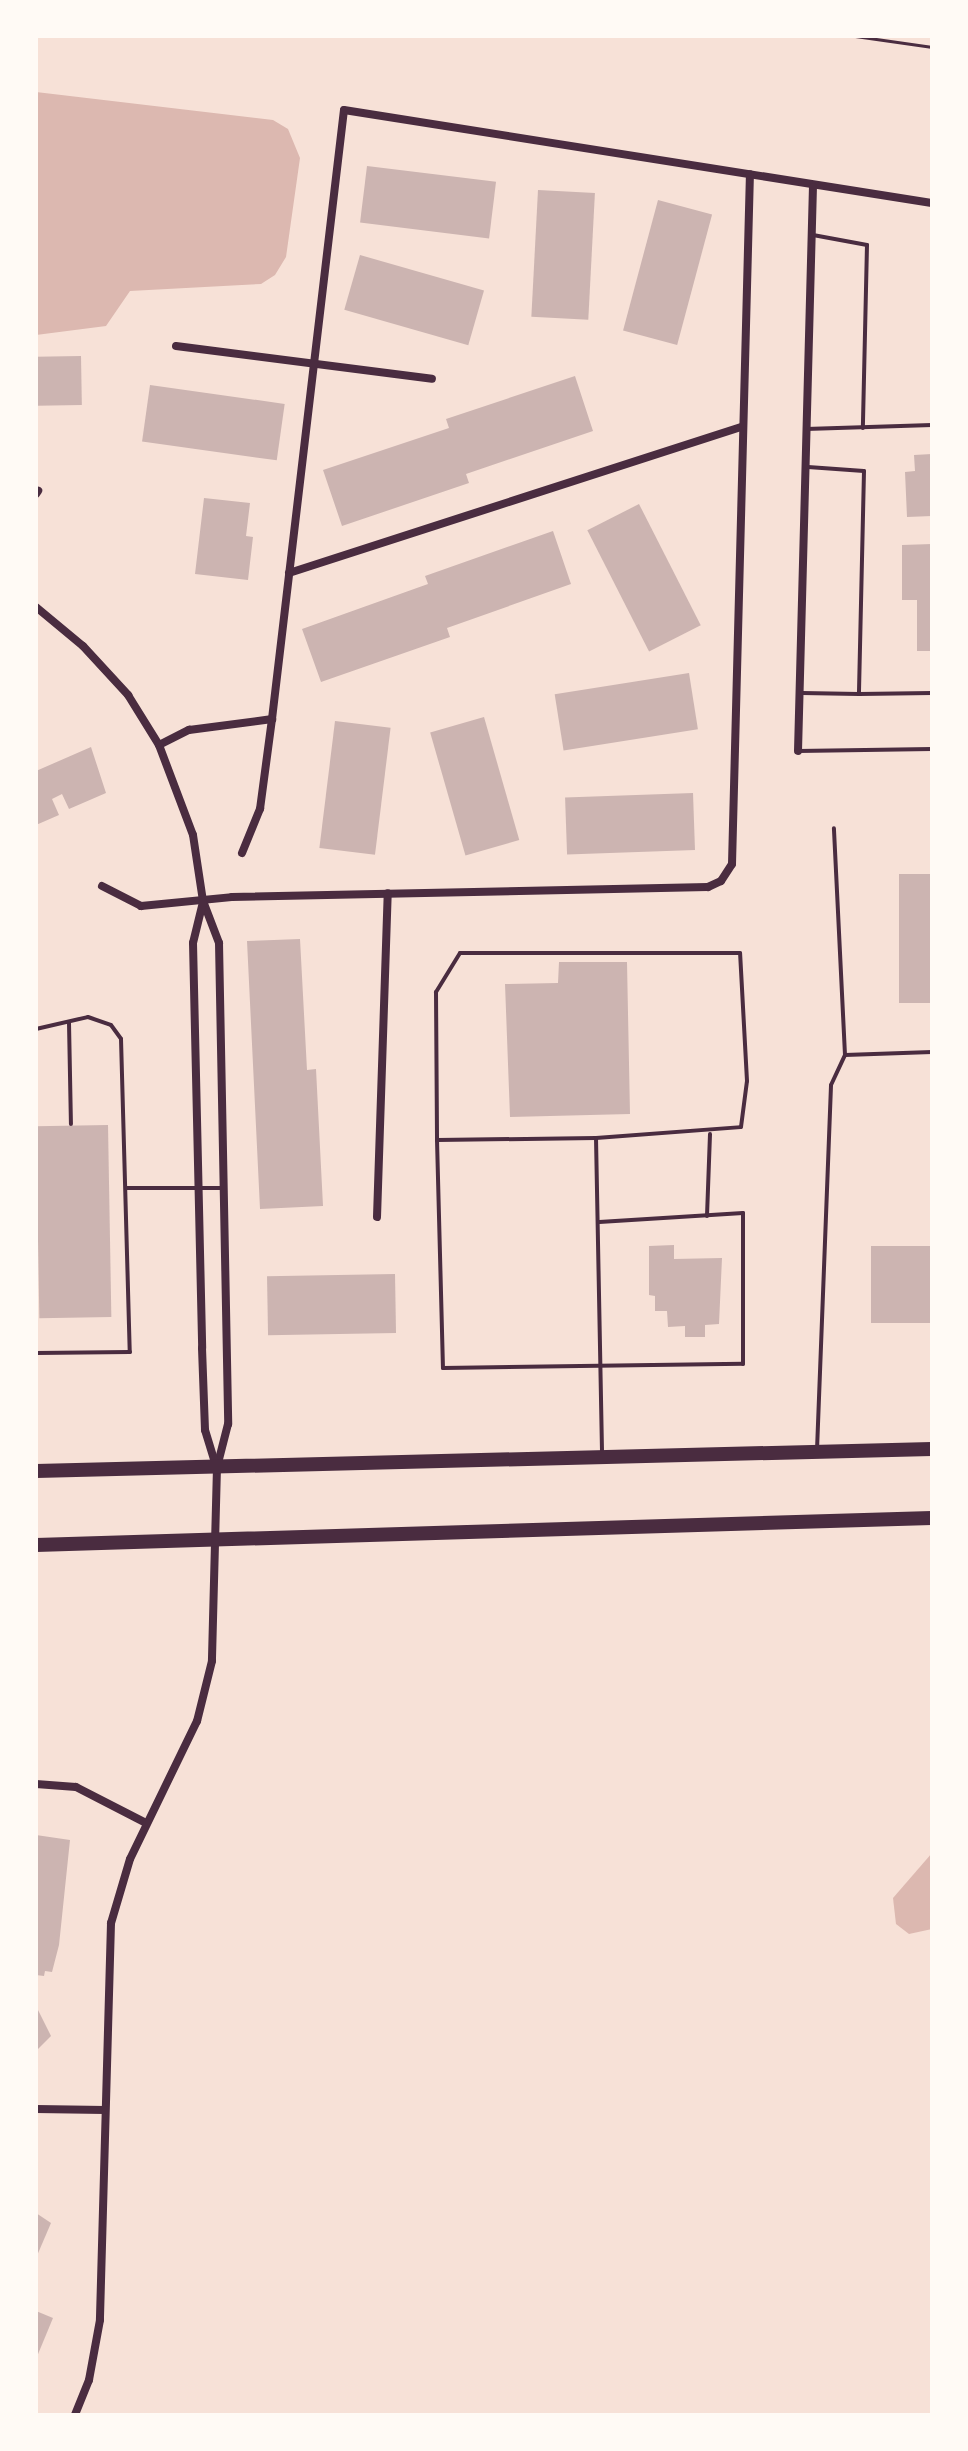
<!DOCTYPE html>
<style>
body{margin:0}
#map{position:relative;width:968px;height:2451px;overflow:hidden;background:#f7e1d7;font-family:"PT Sans",sans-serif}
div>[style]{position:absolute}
.water>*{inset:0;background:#dcb8b0}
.building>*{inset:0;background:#ccb4b1;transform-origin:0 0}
.path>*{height:3px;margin:-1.5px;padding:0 1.5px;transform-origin:1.5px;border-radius:1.5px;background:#4a2c40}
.service>*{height:4px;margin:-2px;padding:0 2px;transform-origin:2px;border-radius:2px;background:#4a2c40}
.minor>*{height:8px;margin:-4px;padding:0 4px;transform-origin:4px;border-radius:4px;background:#4a2c40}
.primary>*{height:14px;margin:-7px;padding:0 7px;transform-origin:7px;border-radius:7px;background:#4a2c40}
span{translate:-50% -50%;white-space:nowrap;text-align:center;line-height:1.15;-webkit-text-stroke:8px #fffaf5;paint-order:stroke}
.frame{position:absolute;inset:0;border:38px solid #fffaf5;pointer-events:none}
</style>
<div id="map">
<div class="water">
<div style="clip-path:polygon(36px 92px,273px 120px,288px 129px,300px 158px,286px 257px,275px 275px,261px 284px,130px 291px,106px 326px,36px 335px)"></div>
<div style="clip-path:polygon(932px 1853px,932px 1929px,909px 1934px,896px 1924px,893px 1898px)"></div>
</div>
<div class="building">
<div style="left:367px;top:166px;width:130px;height:57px;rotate:7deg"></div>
<div style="left:538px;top:190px;width:57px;height:127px;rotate:3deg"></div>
<div style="left:658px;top:200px;width:56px;height:135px;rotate:15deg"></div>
<div style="left:360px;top:255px;width:129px;height:57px;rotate:16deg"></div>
<div style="left:81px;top:356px;width:49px;height:45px;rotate:89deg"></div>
<div style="clip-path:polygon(575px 376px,593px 431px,466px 474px,469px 483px,342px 526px,323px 470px,449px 428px,446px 419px)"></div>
<div style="left:150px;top:385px;width:136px;height:57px;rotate:8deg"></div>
<div style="clip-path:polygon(932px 454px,932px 516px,907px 517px,905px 472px,915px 471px,914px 455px)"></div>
<div style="clip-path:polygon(204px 498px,250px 503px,246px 536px,253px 537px,248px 580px,195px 574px)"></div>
<div style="left:639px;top:504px;width:136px;height:58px;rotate:63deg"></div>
<div style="clip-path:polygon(553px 531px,571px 584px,447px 628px,450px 637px,321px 682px,302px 629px,428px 584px,425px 576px)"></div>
<div style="clip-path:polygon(932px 544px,932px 651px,917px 651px,917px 600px,902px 600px,902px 545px)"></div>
<div style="left:689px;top:673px;width:57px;height:136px;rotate:81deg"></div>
<div style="left:484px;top:717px;width:128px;height:56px;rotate:74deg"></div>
<div style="left:335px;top:721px;width:56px;height:128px;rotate:7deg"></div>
<div style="clip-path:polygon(91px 747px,106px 793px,69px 809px,62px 794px,52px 799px,59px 815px,36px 825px,36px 771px)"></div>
<div style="left:693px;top:793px;width:57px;height:128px;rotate:88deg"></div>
<div style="left:932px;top:874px;width:129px;height:33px;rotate:90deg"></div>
<div style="clip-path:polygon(300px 939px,307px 1070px,316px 1069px,323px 1206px,260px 1209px,247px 941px)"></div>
<div style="clip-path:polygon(559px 962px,627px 962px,630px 1114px,510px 1117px,505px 984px,558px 983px)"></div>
<div style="left:108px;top:1125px;width:192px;height:72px;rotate:89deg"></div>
<div style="clip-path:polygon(674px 1245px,674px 1259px,722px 1258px,719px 1324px,705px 1325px,705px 1337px,685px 1337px,685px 1326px,668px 1327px,667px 1311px,655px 1311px,655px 1296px,649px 1295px,649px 1246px)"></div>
<div style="left:932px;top:1246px;width:77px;height:61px;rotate:90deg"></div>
<div style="left:395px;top:1274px;width:59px;height:128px;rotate:89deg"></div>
<div style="clip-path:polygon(36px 1835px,70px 1840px,59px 1945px,52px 1972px,45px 1971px,44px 1976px,36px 1975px)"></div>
<div style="clip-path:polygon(36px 2006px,51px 2036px,36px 2051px)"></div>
<div style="clip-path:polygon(36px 2213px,51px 2223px,36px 2258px)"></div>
<div style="clip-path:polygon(36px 2311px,53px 2318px,36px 2359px)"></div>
</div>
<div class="path">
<div style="left:855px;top:36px;width:78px;rotate:8.1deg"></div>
</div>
<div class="service">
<div style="left:813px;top:235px;width:55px;rotate:10.5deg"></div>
<div style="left:867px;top:245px;width:183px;rotate:91.3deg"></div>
<div style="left:806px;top:429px;width:126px;rotate:-1.8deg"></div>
<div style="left:808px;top:467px;width:56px;rotate:4.1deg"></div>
<div style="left:864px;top:471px;width:223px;rotate:91.3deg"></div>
<div style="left:859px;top:694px;width:73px;rotate:-0.8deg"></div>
<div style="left:802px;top:693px;width:57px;rotate:1deg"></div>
<div style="left:798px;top:751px;width:134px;rotate:-0.9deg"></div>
<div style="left:69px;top:1023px;width:101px;rotate:88.9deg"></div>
<div style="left:36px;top:1029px;width:53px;rotate:-13deg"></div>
<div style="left:88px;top:1017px;width:24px;rotate:19deg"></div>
<div style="left:111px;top:1025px;width:17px;rotate:54deg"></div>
<div style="left:121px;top:1039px;width:313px;rotate:88.4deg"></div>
<div style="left:130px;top:1352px;width:94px;rotate:179.4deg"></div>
<div style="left:845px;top:1055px;width:87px;rotate:-2deg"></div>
<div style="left:596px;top:1138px;width:314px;rotate:88.9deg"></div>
<div style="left:437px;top:1140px;width:159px;rotate:-0.7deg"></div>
<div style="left:596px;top:1138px;width:145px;rotate:-4.3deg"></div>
<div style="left:741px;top:1127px;width:46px;rotate:-82.6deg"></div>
<div style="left:747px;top:1081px;width:128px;rotate:-93.1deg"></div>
<div style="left:740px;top:953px;width:280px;rotate:180deg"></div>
<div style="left:460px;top:953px;width:46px;rotate:121.6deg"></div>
<div style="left:436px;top:992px;width:148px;rotate:89.6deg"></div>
<div style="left:437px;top:1140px;width:228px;rotate:88.5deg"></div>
<div style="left:443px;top:1368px;width:300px;rotate:-0.8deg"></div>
<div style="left:743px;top:1364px;width:151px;rotate:-90deg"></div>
<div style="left:743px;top:1213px;width:144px;rotate:176.4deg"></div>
<div style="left:126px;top:1188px;width:98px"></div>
<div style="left:707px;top:1216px;width:82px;rotate:-87.9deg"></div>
<div style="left:817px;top:1450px;width:365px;rotate:-87.8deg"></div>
<div style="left:831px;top:1085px;width:33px;rotate:-65deg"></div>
<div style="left:845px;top:1055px;width:227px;rotate:-92.8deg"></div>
</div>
<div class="minor">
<div style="left:176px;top:346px;width:258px;rotate:7.3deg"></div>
<div style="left:36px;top:494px;width:4px;rotate:-56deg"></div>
<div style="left:289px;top:573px;width:475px;rotate:-17.9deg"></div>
<div style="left:36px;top:607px;width:61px;rotate:39.7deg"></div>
<div style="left:83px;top:646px;width:67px;rotate:47.4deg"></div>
<div style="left:128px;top:695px;width:59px;rotate:58.2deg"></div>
<div style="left:159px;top:745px;width:96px;rotate:69.3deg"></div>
<div style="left:193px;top:835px;width:67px;rotate:81.4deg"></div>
<div style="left:203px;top:901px;width:45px;rotate:69.1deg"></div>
<div style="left:219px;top:943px;width:481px;rotate:88.9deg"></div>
<div style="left:228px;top:1424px;width:44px;rotate:104.3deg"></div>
<div style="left:217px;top:1467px;width:194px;rotate:91.5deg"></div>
<div style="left:212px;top:1661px;width:62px;rotate:104deg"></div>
<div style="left:197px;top:1721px;width:153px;rotate:115.9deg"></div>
<div style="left:130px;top:1859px;width:67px;rotate:106.5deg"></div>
<div style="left:111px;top:1923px;width:397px;rotate:91.6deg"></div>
<div style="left:100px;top:2320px;width:61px;rotate:100.4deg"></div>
<div style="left:89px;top:2380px;width:38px;rotate:112deg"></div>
<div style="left:159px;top:745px;width:34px;rotate:-27deg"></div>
<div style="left:189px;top:730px;width:84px;rotate:-7.5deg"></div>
<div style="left:272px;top:719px;width:613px;rotate:-83.26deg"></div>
<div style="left:344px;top:110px;width:595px;rotate:8.99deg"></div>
<div style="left:798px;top:751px;width:564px;rotate:-88.48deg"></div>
<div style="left:242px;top:853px;width:48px;rotate:-67.8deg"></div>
<div style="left:260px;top:809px;width:91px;rotate:-82.4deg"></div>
<div style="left:102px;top:886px;width:44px;rotate:27.1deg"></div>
<div style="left:141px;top:906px;width:91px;rotate:-5.6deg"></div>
<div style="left:232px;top:897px;width:476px;rotate:-1.2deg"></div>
<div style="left:708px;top:887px;width:14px;rotate:-25deg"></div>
<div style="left:721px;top:881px;width:20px;rotate:-57deg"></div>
<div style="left:732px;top:864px;width:690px;rotate:-88.51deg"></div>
<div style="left:203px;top:902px;width:42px;rotate:103.7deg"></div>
<div style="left:193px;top:943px;width:405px;rotate:88.7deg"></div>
<div style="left:202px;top:1348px;width:82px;rotate:87.9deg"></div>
<div style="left:205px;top:1430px;width:37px;rotate:73deg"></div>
<div style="left:377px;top:1217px;width:324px;rotate:-88.1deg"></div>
<div style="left:36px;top:1784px;width:40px;rotate:4.3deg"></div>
<div style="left:76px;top:1787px;width:79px;rotate:27.2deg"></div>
<div style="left:36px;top:2109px;width:69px;rotate:0.8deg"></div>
</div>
<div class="primary">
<div style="left:36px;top:1471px;width:896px;rotate:-1.41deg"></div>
<div style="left:36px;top:1545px;width:896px;rotate:-1.73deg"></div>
</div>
<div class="frame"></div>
</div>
